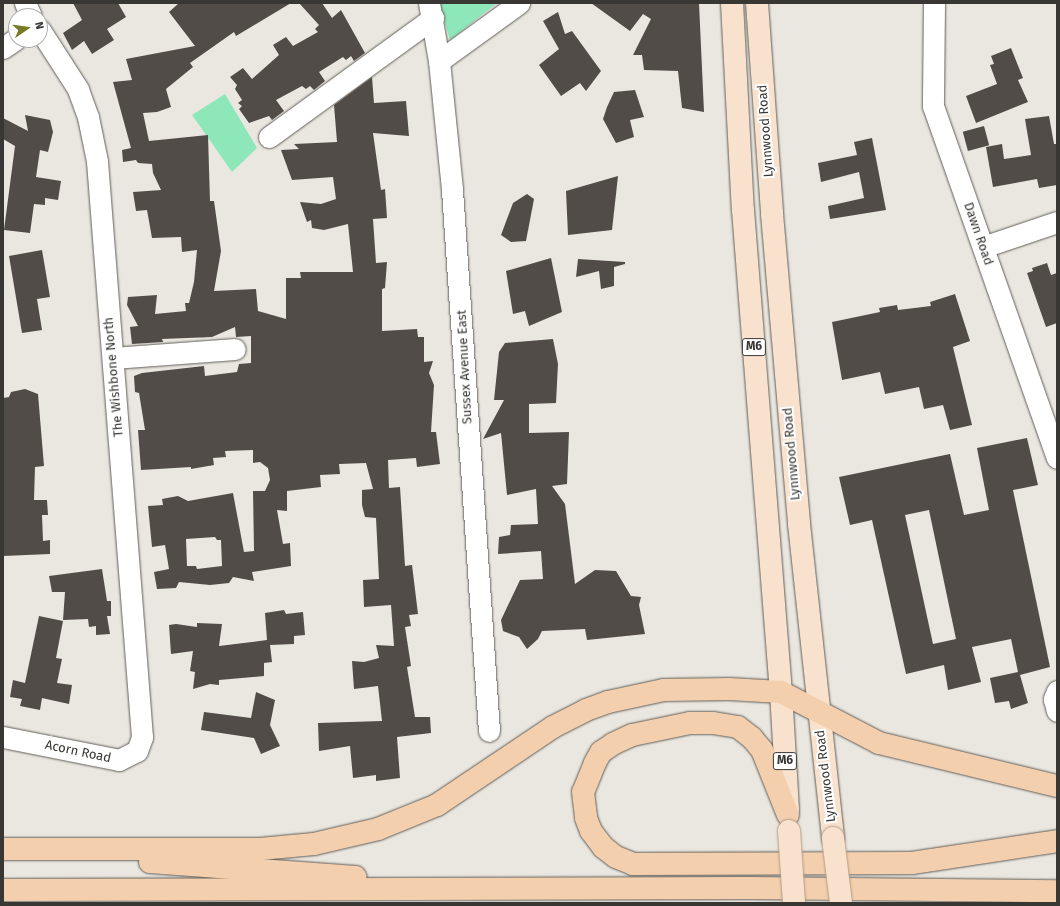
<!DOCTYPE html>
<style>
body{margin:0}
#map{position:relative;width:1060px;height:906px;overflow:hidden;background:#eae7e0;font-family:"Fira Sans",sans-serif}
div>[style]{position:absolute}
.green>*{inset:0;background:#8ee7b9}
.building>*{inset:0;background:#524c48;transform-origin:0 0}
.roads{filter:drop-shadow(0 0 1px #615e58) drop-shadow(0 0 1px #615e58)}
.minor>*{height:21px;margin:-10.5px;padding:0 10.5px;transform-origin:10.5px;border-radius:10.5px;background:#fff}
.major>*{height:22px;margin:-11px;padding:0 11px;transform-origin:11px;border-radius:11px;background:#f8e2ce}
.highway>*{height:22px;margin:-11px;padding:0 11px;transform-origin:11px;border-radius:11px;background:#f4cfad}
.bridges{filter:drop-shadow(0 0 1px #b29a83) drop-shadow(0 0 1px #b29a83)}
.major-bridge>*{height:22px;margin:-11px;padding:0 11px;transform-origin:11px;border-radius:11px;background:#f8e2ce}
span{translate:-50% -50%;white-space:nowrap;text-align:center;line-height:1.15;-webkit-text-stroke:4px #fff;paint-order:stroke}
.shield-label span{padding:1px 3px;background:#fff;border:1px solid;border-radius:3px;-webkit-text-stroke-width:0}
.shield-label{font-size:12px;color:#383734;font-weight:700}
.street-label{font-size:13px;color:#383734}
.frame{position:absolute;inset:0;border:4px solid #383734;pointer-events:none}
.north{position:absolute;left:8px;top:8px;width:40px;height:40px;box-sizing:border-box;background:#fff;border:1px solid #afafae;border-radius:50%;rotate:77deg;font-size:11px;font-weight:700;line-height:16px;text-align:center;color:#383734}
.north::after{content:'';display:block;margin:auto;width:14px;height:18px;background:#757a24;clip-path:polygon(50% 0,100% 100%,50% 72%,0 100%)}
</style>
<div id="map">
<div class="green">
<div style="clip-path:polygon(439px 3px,497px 3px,450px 40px)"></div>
<div style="clip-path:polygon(225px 94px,257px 148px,232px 172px,192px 115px)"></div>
</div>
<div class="building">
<div style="clip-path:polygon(73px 3px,118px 3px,126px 17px,107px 29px,114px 40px,92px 54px,84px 41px,72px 50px,63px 33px,82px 20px)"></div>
<div style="clip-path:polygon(evenodd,179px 3px,291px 3px,236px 36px,234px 32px,190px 63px,193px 67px,166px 89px,171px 107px,157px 112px,143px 113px,149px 141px,208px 135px,210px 201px,214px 201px,221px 251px,214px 291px,256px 289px,258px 311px,286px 319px,286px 278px,301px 278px,300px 272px,353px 272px,348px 224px,324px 230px,312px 228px,311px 220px,307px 222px,300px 202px,321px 204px,336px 199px,333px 177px,292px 180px,281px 150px,299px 149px,294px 144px,337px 142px,334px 105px,372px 77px,374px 103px,406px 101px,409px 136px,373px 133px,381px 190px,385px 189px,387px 218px,373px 219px,376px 263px,387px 262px,385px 288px,382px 289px,382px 331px,417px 329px,418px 337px,424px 337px,424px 362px,433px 361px,429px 373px,434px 385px,431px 432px,436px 432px,440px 464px,417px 467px,416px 458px,388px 460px,389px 488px,400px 487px,405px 566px,412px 565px,418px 614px,409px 615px,411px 626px,405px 627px,411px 666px,407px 667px,415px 717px,430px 717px,431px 733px,397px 737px,400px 778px,376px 781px,376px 775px,353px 778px,350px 746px,319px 751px,318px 723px,382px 721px,378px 686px,354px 689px,352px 661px,364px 662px,379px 658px,376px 645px,394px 646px,391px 605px,364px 607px,363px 580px,379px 579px,376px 518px,365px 517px,362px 505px,362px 490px,373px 489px,366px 463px,339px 464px,340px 474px,320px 475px,321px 487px,287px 491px,287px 511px,277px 510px,283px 544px,290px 543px,291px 566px,252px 572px,254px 581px,233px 577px,229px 583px,210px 585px,179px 582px,176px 588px,157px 589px,154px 572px,169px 569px,165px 545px,152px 547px,148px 506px,163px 505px,162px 499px,178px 496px,188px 501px,233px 493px,244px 552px,254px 551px,253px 491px,265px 491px,270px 480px,268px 468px,260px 462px,253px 463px,253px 450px,225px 451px,226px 457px,213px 458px,214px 465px,191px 469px,191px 467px,141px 470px,138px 430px,145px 430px,139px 393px,135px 392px,134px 376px,142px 373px,204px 366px,205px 376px,237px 372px,239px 364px,251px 363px,251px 336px,236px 337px,235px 327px,212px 337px,162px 339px,163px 342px,132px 344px,130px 327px,138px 326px,127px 305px,128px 297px,157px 295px,155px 314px,186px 311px,185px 303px,189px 303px,194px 282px,197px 250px,182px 252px,181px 237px,152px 238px,147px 210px,136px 211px,133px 192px,161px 190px,153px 173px,152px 164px,138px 163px,136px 160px,123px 162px,122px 150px,131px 148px,113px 82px,132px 80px,126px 59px,195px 46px,169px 12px,179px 3px,215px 537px,217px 540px,221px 540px,222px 566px,197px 569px,196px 566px,187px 566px,186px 539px,215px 537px)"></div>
<div style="clip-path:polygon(299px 3px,322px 3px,332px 18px,341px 10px,365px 53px,354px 61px,351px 56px,346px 60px,343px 57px,319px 72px,325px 81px,314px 90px,310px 86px,306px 89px,302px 86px,276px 100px,284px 111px,272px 120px,269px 116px,249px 123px,239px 109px,242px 106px,238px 103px,242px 100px,235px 89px,237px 85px,230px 77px,243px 68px,252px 79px,279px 55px,273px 45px,286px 37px,293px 46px,318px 32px,315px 29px,319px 25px)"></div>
<div style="clip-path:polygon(591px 3px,699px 3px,704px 112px,682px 108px,678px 71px,644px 70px,642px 55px,633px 55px,651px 19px,643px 14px,630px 31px)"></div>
<div style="clip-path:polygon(558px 12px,565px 34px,572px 31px,601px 71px,586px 91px,580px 83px,561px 96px,539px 65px,559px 49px,543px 21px)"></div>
<div style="clip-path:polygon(1011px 48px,1023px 78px,1018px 80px,1028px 102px,976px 123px,966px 96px,997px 84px,990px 65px,994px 64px,991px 56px)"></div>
<div style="clip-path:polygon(635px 90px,644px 117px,630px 120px,634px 137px,616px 143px,603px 119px,607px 107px,614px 92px)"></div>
<div style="clip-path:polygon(25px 115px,50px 120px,53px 132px,48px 152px,40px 150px,36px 177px,61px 181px,58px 200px,45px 198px,45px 205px,34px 204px,30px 233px,4px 230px,15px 146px,3px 139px,3px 118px,28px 131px)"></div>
<div style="clip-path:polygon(1049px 116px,1054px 144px,1057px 144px,1057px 185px,1039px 188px,1037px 179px,993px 187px,986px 147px,1002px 144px,1004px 159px,1031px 155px,1025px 119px)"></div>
<div style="left:984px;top:126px;width:20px;height:22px;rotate:75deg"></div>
<div style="clip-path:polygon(872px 138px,886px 210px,830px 219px,828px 206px,864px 198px,859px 172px,821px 182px,818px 163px,857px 155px,854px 142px)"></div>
<div style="clip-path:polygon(618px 176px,612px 230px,568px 235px,566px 191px)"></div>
<div style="clip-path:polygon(527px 194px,534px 199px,526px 241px,511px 242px,501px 235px,513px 203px)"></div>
<div style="clip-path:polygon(42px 250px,50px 297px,37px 299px,42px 330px,22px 333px,9px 256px)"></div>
<div style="clip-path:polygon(551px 258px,562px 312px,529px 326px,525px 311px,513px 314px,506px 271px)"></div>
<div style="clip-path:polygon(578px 259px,625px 262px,625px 264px,614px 267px,614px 286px,601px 289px,599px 271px,576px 277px)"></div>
<div style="clip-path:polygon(1047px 263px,1051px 275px,1057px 273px,1057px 323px,1046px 327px,1027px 273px,1033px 271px,1032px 268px)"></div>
<div style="clip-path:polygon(955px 294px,970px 341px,953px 347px,972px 425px,950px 430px,943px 405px,924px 409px,919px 387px,885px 394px,880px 372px,842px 380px,832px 322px,880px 312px,879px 308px,897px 305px,898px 310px,931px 306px,930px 302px)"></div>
<div style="clip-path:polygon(553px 339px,558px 364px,556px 403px,529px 404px,529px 433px,569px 432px,567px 484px,552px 486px,565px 504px,575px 584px,595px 570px,616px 571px,631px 596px,641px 597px,639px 605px,645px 634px,587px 640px,585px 629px,542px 631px,538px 639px,527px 649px,519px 637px,503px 631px,501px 620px,520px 580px,543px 579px,541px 551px,498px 554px,499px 537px,510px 535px,511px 525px,538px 524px,536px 489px,507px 495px,501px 433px,483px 439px,504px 400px,494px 400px,499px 352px,505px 343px)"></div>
<div style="clip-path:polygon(25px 389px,38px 394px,44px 466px,35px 467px,34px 500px,47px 500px,48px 515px,42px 515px,43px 541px,50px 540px,50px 554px,3px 556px,3px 398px,9px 397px,11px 392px)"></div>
<div style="clip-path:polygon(evenodd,1027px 438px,1038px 485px,1013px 490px,1050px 667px,1020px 675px,1028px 703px,1011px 709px,1009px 701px,995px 703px,990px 678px,1018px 672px,1011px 639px,972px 647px,981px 682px,948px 690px,944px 665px,906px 674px,872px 520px,850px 525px,839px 477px,950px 454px,964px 515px,989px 510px,977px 448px,1027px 438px,929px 510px,956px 639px,933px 644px,905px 515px,929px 510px)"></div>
<div style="clip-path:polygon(102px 569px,107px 601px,111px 601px,111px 616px,107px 616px,110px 634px,96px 635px,96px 626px,89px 627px,88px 619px,63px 620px,65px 592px,52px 592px,49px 576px)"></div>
<div style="clip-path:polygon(284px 610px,286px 614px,303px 612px,305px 635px,294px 636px,294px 644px,270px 645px,272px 662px,264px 663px,264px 676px,219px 680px,219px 685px,210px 684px,193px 689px,195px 672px,190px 671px,193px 651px,171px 654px,169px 625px,176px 624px,197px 627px,197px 623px,222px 624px,219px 646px,267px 640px,265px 613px)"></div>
<div style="clip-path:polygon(39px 616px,63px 621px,56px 658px,62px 659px,57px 683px,72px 685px,69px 704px,42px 698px,40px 710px,20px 706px,22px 699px,10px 697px,13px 680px,25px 683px)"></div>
<div style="clip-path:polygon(256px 692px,275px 700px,270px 725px,280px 746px,261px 754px,254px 738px,201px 730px,204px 712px,251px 718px)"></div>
</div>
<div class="roads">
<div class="minor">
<div style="left:25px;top:3px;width:14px;rotate:65deg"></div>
<div style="left:429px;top:3px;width:59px;rotate:80.2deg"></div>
<div style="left:439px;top:61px;width:130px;rotate:84.2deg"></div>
<div style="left:452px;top:190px;width:542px;rotate:86.09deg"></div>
<div style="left:934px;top:3px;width:103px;rotate:90.6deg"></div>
<div style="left:933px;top:106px;width:373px;rotate:70.6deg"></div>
<div style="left:3px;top:48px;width:16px;rotate:-35deg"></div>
<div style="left:439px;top:61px;width:99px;rotate:-35.9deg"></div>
<div style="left:269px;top:137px;width:203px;rotate:-36deg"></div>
<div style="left:983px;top:247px;width:78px;rotate:-18.7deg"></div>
<div style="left:113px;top:358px;width:122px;rotate:-4.2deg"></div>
<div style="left:1057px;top:691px;width:9px;rotate:111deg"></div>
<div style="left:1054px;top:699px;width:12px;rotate:76deg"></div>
<div style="left:3px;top:737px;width:118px;rotate:11.2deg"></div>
<div style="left:119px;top:760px;width:20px;rotate:-27deg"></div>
<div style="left:137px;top:751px;width:15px;rotate:-70deg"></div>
<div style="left:142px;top:737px;width:578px;rotate:-94.47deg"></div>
<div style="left:97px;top:161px;width:45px;rotate:-101.6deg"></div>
<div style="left:88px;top:117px;width:30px;rotate:-110deg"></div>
<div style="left:78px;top:89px;width:70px;rotate:-122.8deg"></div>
</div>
<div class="major">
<div style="left:732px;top:3px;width:207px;rotate:87deg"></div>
<div style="left:743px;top:210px;width:483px;rotate:85.5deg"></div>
<div style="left:781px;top:692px;width:118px;rotate:86.6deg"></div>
<div style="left:757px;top:3px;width:212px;rotate:85.9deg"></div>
<div style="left:772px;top:214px;width:311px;rotate:85deg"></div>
<div style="left:799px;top:524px;width:316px;rotate:83.8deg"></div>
</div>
<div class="highway">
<div style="left:788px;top:815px;width:70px;rotate:-111.8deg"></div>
<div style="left:762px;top:750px;width:16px;rotate:-130deg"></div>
<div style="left:752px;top:738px;width:18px;rotate:-142deg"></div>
<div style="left:738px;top:727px;width:26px;rotate:-171deg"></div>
<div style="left:712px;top:723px;width:22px;rotate:180deg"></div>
<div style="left:690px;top:723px;width:59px;rotate:168.3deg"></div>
<div style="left:632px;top:735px;width:21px;rotate:155deg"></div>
<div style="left:613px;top:744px;width:14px;rotate:146deg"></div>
<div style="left:601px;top:752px;width:13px;rotate:119deg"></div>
<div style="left:595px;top:763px;width:31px;rotate:112deg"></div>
<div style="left:583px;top:792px;width:26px;rotate:83deg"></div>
<div style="left:586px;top:818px;width:14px;rotate:69deg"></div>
<div style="left:591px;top:831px;width:20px;rotate:53deg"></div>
<div style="left:603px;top:847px;width:16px;rotate:38deg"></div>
<div style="left:616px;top:857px;width:18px;rotate:22deg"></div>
<div style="left:633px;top:864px;width:279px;rotate:-0.2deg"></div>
<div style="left:912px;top:863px;width:147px;rotate:-8.6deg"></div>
<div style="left:3px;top:849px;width:257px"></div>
<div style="left:260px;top:849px;width:54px;rotate:-5.3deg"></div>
<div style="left:314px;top:844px;width:66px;rotate:-13.2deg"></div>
<div style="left:378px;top:829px;width:64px;rotate:-22.1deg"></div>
<div style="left:437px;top:805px;width:140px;rotate:-33.9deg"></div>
<div style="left:553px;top:727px;width:37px;rotate:-27deg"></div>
<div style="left:586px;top:710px;width:23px;rotate:-20deg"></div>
<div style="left:608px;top:702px;width:57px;rotate:-12.1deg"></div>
<div style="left:664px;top:690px;width:65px;rotate:-0.9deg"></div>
<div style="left:729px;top:689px;width:52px;rotate:3.3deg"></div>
<div style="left:781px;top:692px;width:110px;rotate:27.5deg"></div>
<div style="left:879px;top:743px;width:183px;rotate:13.6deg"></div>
<div style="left:150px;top:862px;width:206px;rotate:4.2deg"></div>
<div style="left:3px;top:890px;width:745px;rotate:-0.15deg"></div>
<div style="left:748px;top:888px;width:309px;rotate:0.6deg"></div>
</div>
</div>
<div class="bridges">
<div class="major-bridge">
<div style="left:789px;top:831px;width:72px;rotate:86deg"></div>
<div style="left:833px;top:838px;width:65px;rotate:83deg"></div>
</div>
</div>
<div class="shield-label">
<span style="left:754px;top:347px">M6</span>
<span style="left:785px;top:761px">M6</span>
</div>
<div class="street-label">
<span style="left:766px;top:131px;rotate:-94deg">Lynnwood Road</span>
<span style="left:978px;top:234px;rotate:71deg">Dawn Road</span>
<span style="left:465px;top:367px;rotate:-93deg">Sussex Avenue East</span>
<span style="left:114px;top:377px;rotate:-95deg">The Wishbone North</span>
<span style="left:792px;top:454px;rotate:-95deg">Lynnwood Road</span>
<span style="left:78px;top:752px;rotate:12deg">Acorn Road</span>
<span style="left:826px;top:776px;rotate:-97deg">Lynnwood Road</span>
</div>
<div class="frame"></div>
<div class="north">N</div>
</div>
